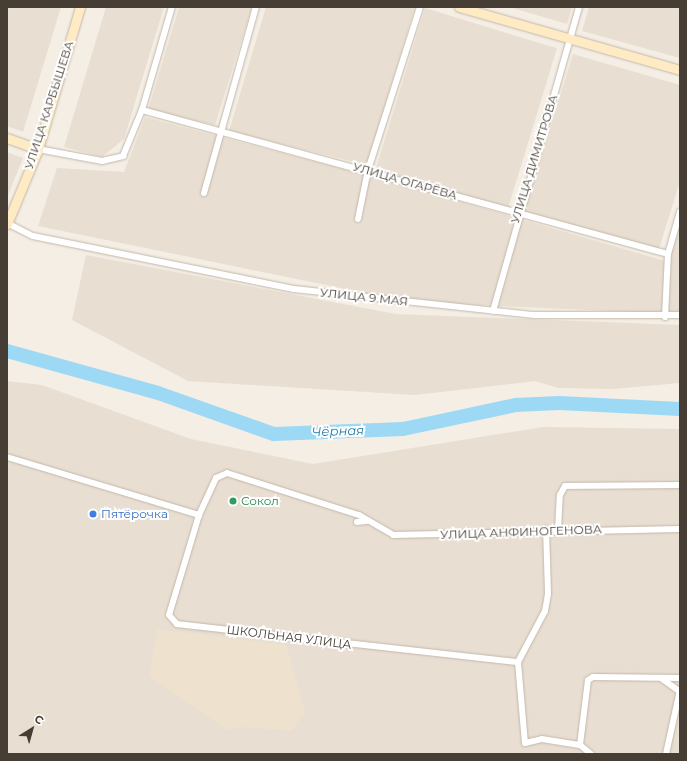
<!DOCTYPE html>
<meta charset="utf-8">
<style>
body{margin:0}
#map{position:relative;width:687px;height:761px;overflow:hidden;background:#f4eee5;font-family:Montserrat,sans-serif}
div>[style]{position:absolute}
.residential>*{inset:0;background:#e8dfd2;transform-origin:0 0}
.education>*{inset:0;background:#eee1ce}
.river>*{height:14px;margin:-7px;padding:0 7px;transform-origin:7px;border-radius:7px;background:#9dd9f5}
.roads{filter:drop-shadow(0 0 1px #c3b7aa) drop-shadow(0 0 1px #c3b7aa)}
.street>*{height:6px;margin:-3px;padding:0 3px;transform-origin:3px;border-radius:3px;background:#fff}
.secondary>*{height:9px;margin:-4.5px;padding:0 4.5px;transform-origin:4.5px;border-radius:4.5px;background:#ffebc3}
.dots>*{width:11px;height:11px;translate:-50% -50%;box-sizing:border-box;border:2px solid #fff;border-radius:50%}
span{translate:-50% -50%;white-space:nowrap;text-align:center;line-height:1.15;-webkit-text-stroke:4px #fff;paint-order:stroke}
.street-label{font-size:12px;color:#463d34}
.leisure-label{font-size:12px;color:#27864d}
.left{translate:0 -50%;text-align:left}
.shop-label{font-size:12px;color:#366cbe}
.water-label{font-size:13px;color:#247ea8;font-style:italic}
.frame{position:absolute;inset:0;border:8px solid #463d34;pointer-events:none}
.north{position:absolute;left:12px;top:709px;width:40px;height:40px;-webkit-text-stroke:3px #fff;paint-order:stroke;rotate:37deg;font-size:11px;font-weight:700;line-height:16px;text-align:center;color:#463d34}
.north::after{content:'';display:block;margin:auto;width:14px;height:18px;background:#463d34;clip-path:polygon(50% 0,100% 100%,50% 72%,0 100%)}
</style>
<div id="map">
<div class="residential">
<div style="clip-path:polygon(7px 7px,61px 7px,23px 132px,7px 126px)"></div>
<div style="clip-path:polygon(106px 7px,164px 7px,124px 139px,102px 157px,64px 147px)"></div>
<div style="clip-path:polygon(179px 7px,252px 7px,215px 125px,148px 110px)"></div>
<div style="clip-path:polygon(266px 7px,415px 7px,367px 165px,229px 131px)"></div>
<div style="clip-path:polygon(509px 7px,572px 7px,567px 24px)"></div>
<div style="clip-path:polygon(589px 7px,680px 7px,680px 58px,582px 31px)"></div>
<div style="left:425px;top:8px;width:138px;height:170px;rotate:17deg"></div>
<div style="clip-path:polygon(573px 54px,680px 85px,680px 181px,659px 249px,524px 212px)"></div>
<div style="clip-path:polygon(145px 117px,396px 183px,669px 262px,680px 226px,680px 314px,409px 302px,38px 226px,57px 168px,124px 172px)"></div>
<div style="clip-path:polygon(7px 152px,23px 158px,7px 198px)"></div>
<div style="clip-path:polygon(86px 255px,396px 314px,680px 325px,680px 383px,613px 389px,558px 388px,535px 381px,415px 395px,188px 381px,72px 320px)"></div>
<div style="clip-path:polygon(7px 381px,42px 385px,191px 439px,313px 464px,543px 427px,680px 429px,680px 754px,7px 754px)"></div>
</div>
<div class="education">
<div style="clip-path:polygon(157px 629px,286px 645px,305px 711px,292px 731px,245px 727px,228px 730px,149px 676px)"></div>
</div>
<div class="river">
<div style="left:7px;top:351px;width:157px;rotate:15.5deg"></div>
<div style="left:158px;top:393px;width:123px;rotate:19.5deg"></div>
<div style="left:274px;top:434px;width:129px;rotate:-2.2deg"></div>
<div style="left:403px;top:429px;width:116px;rotate:-12deg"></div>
<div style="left:516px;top:405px;width:43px;rotate:-2.7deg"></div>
<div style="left:559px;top:403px;width:121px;rotate:2.8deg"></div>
</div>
<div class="roads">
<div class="street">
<div style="left:142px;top:110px;width:545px;rotate:15.31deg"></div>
<div style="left:38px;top:149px;width:65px;rotate:10.6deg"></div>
<div style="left:102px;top:161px;width:22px;rotate:-13deg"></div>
<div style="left:123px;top:156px;width:50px;rotate:-67.6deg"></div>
<div style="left:142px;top:110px;width:107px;rotate:-73.8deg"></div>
<div style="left:204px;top:193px;width:193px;rotate:-74.4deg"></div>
<div style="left:358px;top:219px;width:50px;rotate:-78.5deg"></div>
<div style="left:368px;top:170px;width:171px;rotate:-72.3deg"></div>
<div style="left:7px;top:223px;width:29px;rotate:27deg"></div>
<div style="left:33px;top:236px;width:266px;rotate:11.5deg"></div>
<div style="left:294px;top:289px;width:242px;rotate:6.2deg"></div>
<div style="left:535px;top:315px;width:145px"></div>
<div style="left:493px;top:311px;width:316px;rotate:-74.2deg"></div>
<div style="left:665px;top:317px;width:63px;rotate:-87.3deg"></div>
<div style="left:668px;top:254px;width:44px;rotate:-74.1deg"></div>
<div style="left:7px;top:457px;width:201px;rotate:16.8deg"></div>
<div style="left:199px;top:515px;width:41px;rotate:-65.3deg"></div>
<div style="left:216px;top:478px;width:12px;rotate:-24deg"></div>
<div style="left:227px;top:473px;width:139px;rotate:17.7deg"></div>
<div style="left:359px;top:515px;width:39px;rotate:30deg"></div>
<div style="left:393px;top:535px;width:287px;rotate:-1.2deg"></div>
<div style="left:199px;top:515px;width:104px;rotate:106.7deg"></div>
<div style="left:169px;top:615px;width:12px;rotate:48deg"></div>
<div style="left:177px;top:624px;width:343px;rotate:6.4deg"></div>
<div style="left:357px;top:522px;width:9px;rotate:-6deg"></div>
<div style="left:546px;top:529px;width:65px;rotate:88.2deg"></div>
<div style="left:548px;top:594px;width:17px;rotate:100deg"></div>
<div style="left:545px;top:611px;width:58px;rotate:117.9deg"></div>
<div style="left:518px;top:662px;width:81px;rotate:85.1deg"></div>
<div style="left:525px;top:743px;width:17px;rotate:-13deg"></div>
<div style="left:542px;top:739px;width:38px;rotate:9deg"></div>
<div style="left:580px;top:745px;width:14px;rotate:39deg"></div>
<div style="left:558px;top:530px;width:35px;rotate:-87deg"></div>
<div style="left:560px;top:495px;width:10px;rotate:-61deg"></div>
<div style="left:565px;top:486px;width:115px;rotate:-0.5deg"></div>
<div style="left:661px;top:678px;width:22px;rotate:36deg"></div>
<div style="left:580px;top:745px;width:65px;rotate:-83deg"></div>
<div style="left:588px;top:680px;width:6px;rotate:-31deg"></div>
<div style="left:593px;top:677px;width:87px;rotate:0.7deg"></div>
<div style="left:666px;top:754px;width:66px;rotate:-77.7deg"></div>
</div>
<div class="secondary">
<div style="left:459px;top:7px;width:230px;rotate:15.9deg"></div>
<div style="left:7px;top:138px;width:33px;rotate:20deg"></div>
<div style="left:7px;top:224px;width:81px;rotate:-67.5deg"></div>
<div style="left:38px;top:149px;width:148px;rotate:-73.5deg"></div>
</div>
</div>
<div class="dots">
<div style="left:233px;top:501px;background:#2e9e5b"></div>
<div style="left:93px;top:514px;background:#3f7fe0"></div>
</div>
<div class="street-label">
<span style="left:49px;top:105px;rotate:-72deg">УЛИЦА КАРБЫШЕВА</span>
<span style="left:534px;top:159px;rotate:-73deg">УЛИЦА ДИМИТРОВА</span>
<span style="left:405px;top:181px;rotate:16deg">УЛИЦА ОГАРЁВА</span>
<span style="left:364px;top:297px;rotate:6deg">УЛИЦА 9 МАЯ</span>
<span style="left:521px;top:532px;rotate:-2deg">УЛИЦА АНФИНОГЕНОВА</span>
<span style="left:289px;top:637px;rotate:7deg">ШКОЛЬНАЯ УЛИЦА</span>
</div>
<div class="leisure-label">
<span class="left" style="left:241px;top:501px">Сокол</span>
</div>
<div class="shop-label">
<span class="left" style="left:101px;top:514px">Пятёрочка</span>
</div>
<div class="water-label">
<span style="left:338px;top:431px;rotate:-2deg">Чёрная</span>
</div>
<div class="frame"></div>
<div class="north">С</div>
</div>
